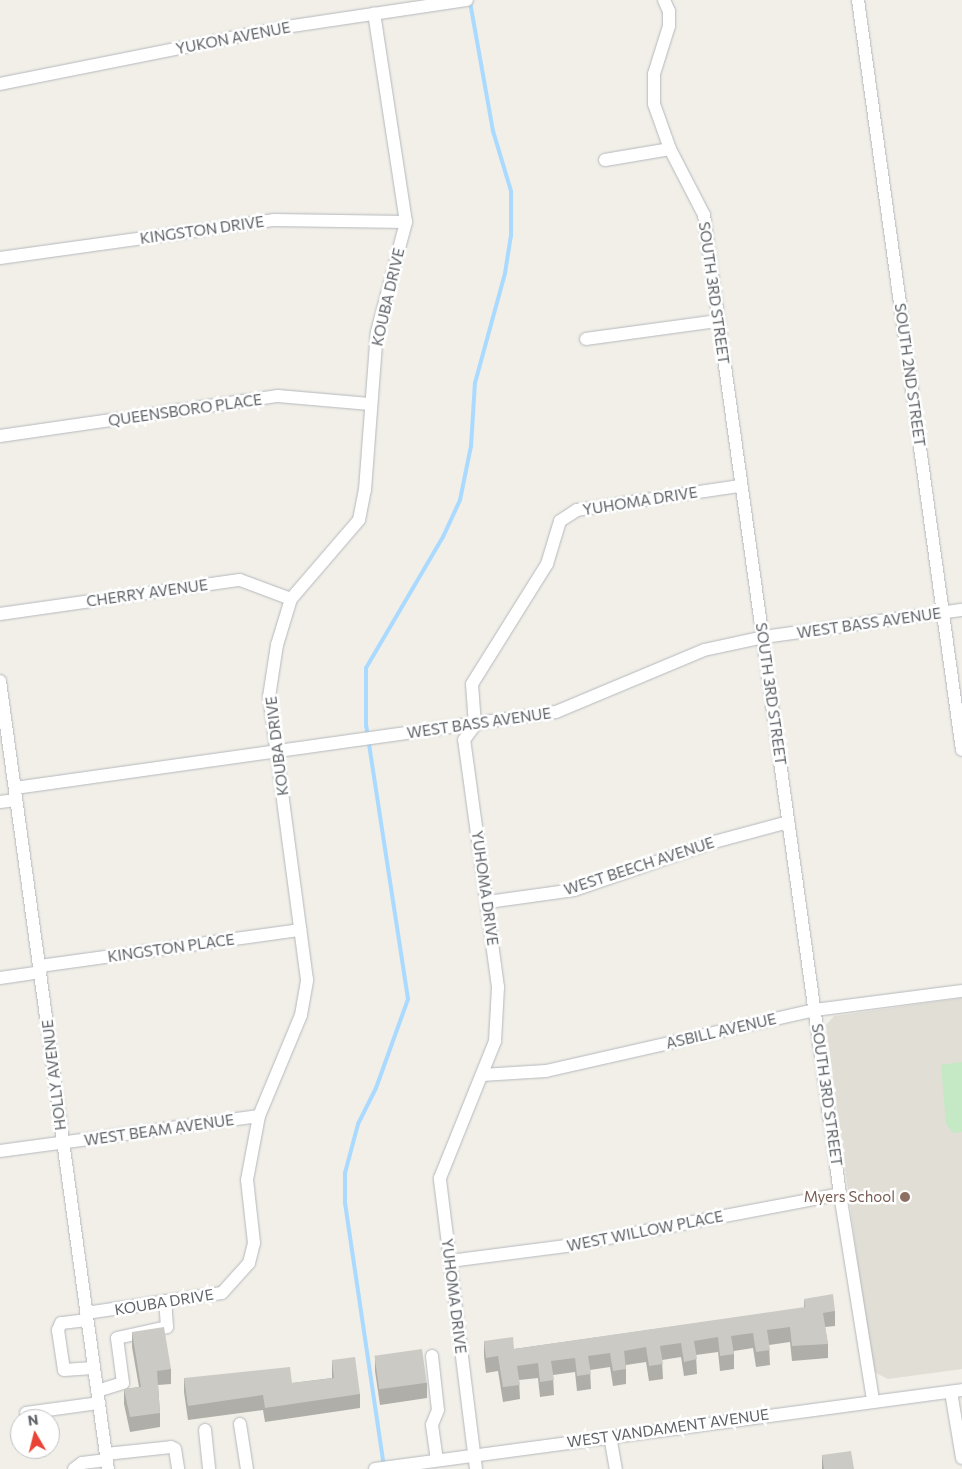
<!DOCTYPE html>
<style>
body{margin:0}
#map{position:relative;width:962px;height:1469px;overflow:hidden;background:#f1efe8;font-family:Commissioner,sans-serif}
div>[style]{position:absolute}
.education>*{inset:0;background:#e1ded6}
.green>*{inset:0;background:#c5e8c5}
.stream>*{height:4px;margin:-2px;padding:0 2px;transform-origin:2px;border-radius:2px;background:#aadaff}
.roads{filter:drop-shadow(0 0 1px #b5b8bc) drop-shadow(0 0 1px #b5b8bc)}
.minor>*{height:12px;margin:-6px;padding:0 6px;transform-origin:6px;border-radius:6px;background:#fff}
.wall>*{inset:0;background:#afaea9}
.building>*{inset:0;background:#cccac5;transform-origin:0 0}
.dots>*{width:14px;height:14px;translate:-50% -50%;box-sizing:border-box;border:2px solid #fff;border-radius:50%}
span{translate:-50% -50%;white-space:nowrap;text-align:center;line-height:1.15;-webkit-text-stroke:5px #fff;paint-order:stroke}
.street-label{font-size:15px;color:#5f6368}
.education-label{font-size:15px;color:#785e54}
.right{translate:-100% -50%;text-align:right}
.north{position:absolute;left:10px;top:1409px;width:50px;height:50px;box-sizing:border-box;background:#fff;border:1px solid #bfc1c3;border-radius:50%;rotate:352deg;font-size:14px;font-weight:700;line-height:20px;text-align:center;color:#5f6368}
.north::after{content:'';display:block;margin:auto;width:18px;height:22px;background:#ea4335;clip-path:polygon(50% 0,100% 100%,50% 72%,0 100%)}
</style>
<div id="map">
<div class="education">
<div style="clip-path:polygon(962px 998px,962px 1369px,888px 1379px,876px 1373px,871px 1363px,826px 1025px,834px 1016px)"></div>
</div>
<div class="green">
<div style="clip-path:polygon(962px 1062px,962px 1132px,953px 1133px,946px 1124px,941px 1065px)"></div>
</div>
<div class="stream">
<div style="left:384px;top:1467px;width:268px;rotate:-98.4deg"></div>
<div style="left:345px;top:1202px;width:29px;rotate:-90deg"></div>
<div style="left:345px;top:1173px;width:51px;rotate:-75.1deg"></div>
<div style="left:358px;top:1124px;width:40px;rotate:-63.4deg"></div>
<div style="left:376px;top:1088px;width:95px;rotate:-70.2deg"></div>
<div style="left:408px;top:999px;width:276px;rotate:-98.7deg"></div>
<div style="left:366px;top:726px;width:58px;rotate:-90deg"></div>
<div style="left:366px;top:668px;width:152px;rotate:-59.6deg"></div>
<div style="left:443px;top:537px;width:41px;rotate:-65.3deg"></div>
<div style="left:460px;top:500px;width:55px;rotate:-78.5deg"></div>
<div style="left:471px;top:446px;width:63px;rotate:-86.4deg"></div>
<div style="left:475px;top:383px;width:114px;rotate:-74.7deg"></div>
<div style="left:505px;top:273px;width:37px;rotate:-81deg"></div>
<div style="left:511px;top:236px;width:45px;rotate:-90deg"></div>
<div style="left:511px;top:191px;width:63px;rotate:-106.7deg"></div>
<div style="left:493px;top:131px;width:131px;rotate:-100.1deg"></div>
</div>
<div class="roads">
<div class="minor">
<div style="left:664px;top:0;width:12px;rotate:66deg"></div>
<div style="left:669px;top:11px;width:15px;rotate:90deg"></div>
<div style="left:669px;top:26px;width:50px;rotate:107.4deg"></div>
<div style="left:654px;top:74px;width:30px;rotate:90deg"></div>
<div style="left:654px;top:104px;width:48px;rotate:70.4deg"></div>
<div style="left:670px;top:149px;width:74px;rotate:62.7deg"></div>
<div style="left:704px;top:215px;width:988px;rotate:82.09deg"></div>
<div style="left:840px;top:1194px;width:209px;rotate:80.9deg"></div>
<div style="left:858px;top:0;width:757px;rotate:82.11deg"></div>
<div style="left:0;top:84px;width:292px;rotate:-11.3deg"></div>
<div style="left:286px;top:27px;width:183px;rotate:-8.5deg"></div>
<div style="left:605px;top:160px;width:66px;rotate:-9.6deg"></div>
<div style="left:0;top:258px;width:277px;rotate:-7.9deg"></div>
<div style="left:274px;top:220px;width:132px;rotate:0.9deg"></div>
<div style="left:586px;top:339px;width:133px;rotate:-7.8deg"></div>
<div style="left:0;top:436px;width:281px;rotate:-8.2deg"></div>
<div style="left:278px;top:396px;width:92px;rotate:5deg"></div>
<div style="left:0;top:614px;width:242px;rotate:-8.1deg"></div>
<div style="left:240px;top:580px;width:54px;rotate:20.4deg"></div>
<div style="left:0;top:681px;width:795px;rotate:82.2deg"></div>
<div style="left:15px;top:788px;width:546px;rotate:-8deg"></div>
<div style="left:556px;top:712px;width:160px;rotate:-22.7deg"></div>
<div style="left:704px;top:650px;width:61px;rotate:-12.2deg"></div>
<div style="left:764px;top:637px;width:200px;rotate:-7.8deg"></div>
<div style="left:0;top:802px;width:16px;rotate:-7deg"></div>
<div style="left:488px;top:902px;width:87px;rotate:-7.9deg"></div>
<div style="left:574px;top:890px;width:148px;rotate:-18.9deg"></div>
<div style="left:714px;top:842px;width:77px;rotate:-15.1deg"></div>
<div style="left:40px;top:966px;width:263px;rotate:-7.9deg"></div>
<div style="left:0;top:978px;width:41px;rotate:-8.3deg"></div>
<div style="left:482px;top:1075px;width:64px;rotate:-3.6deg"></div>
<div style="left:546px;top:1071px;width:276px;rotate:-12.8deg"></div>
<div style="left:815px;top:1010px;width:148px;rotate:-7.4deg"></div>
<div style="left:0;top:1151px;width:261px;rotate:-7.7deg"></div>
<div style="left:450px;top:1261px;width:117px;rotate:-7.4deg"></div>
<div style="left:566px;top:1246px;width:279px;rotate:-10.7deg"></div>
<div style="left:86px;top:1313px;width:137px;rotate:-8.4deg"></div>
<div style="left:222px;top:1293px;width:40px;rotate:-48deg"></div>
<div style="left:249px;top:1263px;width:21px;rotate:-76deg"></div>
<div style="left:254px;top:1243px;width:63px;rotate:-96.3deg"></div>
<div style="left:247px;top:1180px;width:65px;rotate:-79.4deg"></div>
<div style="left:259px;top:1116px;width:109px;rotate:-67.4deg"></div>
<div style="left:301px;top:1015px;width:36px;rotate:-80deg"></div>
<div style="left:307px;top:980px;width:286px;rotate:-97.6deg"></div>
<div style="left:269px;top:697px;width:53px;rotate:-81.3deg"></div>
<div style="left:277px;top:645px;width:48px;rotate:-73.1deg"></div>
<div style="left:291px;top:599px;width:104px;rotate:-49.3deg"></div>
<div style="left:359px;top:520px;width:31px;rotate:-79deg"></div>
<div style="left:365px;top:490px;width:158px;rotate:-85.7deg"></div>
<div style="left:377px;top:332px;width:114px;rotate:-75.2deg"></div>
<div style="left:406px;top:222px;width:211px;rotate:-98.7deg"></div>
<div style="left:87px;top:1320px;width:26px;rotate:173deg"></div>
<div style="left:61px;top:1323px;width:8px;rotate:113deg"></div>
<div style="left:58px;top:1330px;width:40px;rotate:81.5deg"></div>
<div style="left:64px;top:1370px;width:29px;rotate:-4deg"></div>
<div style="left:432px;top:1356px;width:54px;rotate:83.7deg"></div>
<div style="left:438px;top:1410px;width:16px;rotate:112deg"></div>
<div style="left:432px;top:1425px;width:35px;rotate:82deg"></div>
<div style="left:97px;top:1391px;width:27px;rotate:-17deg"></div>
<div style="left:123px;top:1383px;width:45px;rotate:-97.6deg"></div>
<div style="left:117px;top:1338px;width:51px;rotate:-12.4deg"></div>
<div style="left:167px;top:1327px;width:26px;rotate:-94deg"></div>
<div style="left:951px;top:1392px;width:67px;rotate:80.5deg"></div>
<div style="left:26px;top:1413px;width:74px;rotate:-7.8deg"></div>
<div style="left:240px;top:1424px;width:46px;rotate:81.2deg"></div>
<div style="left:205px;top:1430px;width:39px;rotate:84deg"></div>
<div style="left:610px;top:1436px;width:34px;rotate:80deg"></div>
<div style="left:106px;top:1454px;width:65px;rotate:-6.1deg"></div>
<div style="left:171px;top:1447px;width:4px;rotate:27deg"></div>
<div style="left:175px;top:1449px;width:20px;rotate:81deg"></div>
<div style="left:74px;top:1469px;width:10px;rotate:-37deg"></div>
<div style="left:82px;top:1463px;width:25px;rotate:-7deg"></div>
<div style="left:375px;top:1469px;width:592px;rotate:-7.66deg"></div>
<div style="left:476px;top:1469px;width:293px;rotate:-97.1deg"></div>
<div style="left:440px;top:1178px;width:148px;rotate:-68.1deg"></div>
<div style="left:495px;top:1041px;width:54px;rotate:-86.8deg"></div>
<div style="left:498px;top:987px;width:249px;rotate:-97.8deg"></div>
<div style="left:464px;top:740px;width:19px;rotate:-54deg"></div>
<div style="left:475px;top:725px;width:41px;rotate:-94.2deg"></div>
<div style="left:472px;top:684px;width:142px;rotate:-58deg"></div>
<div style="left:547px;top:564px;width:45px;rotate:-73.2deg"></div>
<div style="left:560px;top:521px;width:20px;rotate:-33deg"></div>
<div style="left:577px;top:510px;width:164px;rotate:-8.4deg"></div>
</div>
</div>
<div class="wall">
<div style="clip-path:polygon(804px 1299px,835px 1311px,835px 1326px,825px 1327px,828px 1344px,828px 1358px,792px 1361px,790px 1342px,769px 1345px,770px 1365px,756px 1367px,753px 1348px,734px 1351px,734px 1369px,720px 1371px,718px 1352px,696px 1355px,697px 1374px,684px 1376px,681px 1357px,662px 1360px,663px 1379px,649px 1381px,646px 1362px,626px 1365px,626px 1384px,613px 1386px,610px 1367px,590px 1370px,591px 1389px,577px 1391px,575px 1372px,553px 1375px,554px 1395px,540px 1397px,538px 1378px,519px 1380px,520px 1399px,503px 1402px,498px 1371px,486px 1373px,484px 1356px,484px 1341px,514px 1349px,804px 1308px)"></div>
<div style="clip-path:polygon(132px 1332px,171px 1369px,171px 1384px,158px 1385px,160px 1413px,160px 1427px,130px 1432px,124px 1404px,124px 1389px,139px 1387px,132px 1347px)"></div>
<div style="clip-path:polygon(375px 1356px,427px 1383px,427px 1398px,380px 1405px,375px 1371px)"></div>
<div style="clip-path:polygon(332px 1360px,360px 1394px,360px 1408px,265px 1422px,263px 1410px,188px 1420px,184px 1392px,184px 1378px,292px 1383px,332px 1378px)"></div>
<div style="clip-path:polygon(822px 1455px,854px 1469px,822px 1469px)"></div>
</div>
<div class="building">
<div style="clip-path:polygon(833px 1294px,835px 1311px,823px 1313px,828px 1344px,792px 1346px,790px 1327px,767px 1330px,770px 1350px,756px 1352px,753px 1333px,731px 1336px,734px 1354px,720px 1356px,718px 1337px,694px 1341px,697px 1359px,684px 1362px,681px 1343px,660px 1346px,663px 1364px,649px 1366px,646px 1347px,624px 1351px,626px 1369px,613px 1371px,610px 1353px,588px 1356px,591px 1374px,577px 1376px,575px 1358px,551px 1361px,554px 1380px,540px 1382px,538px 1363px,517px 1366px,520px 1385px,503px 1387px,498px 1356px,486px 1358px,484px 1341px,513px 1337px,514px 1349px,805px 1307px,804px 1299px)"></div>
<div style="clip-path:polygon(164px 1327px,171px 1369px,157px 1371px,160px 1413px,130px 1417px,124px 1389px,141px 1387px,132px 1332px)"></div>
<div style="left:422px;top:1349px;width:34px;height:48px;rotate:82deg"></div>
<div style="clip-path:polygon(355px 1357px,360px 1394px,265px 1408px,263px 1395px,188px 1406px,184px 1378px,290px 1367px,292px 1383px,334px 1378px,332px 1360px)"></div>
<div style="clip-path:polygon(851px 1451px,854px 1469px,824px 1469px,822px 1455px)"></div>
</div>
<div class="dots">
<div style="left:905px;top:1197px;background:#8d6e63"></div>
</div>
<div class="street-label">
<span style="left:233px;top:38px;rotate:-11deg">YUKON AVENUE</span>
<span style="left:202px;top:230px;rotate:-8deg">KINGSTON DRIVE</span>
<span style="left:714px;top:293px;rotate:82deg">SOUTH 3RD STREET</span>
<span style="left:388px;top:297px;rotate:-77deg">KOUBA DRIVE</span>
<span style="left:910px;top:375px;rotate:82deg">SOUTH 2ND STREET</span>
<span style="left:185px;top:410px;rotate:-8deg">QUEENSBORO PLACE</span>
<span style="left:640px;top:501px;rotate:-9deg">YUHOMA DRIVE</span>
<span style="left:147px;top:593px;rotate:-8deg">CHERRY AVENUE</span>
<span style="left:869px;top:623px;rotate:-8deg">WEST BASS AVENUE</span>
<span style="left:771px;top:694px;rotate:82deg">SOUTH 3RD STREET</span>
<span style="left:479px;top:723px;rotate:-8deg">WEST BASS AVENUE</span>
<span style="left:277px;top:746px;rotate:-97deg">KOUBA DRIVE</span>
<span style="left:639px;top:866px;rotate:-18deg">WEST BEECH AVENUE</span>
<span style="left:485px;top:888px;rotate:82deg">YUHOMA DRIVE</span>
<span style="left:171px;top:948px;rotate:-8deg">KINGSTON PLACE</span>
<span style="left:721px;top:1031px;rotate:-13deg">ASBILL AVENUE</span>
<span style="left:54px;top:1075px;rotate:-97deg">HOLLY AVENUE</span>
<span style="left:827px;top:1095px;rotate:82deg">SOUTH 3RD STREET</span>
<span style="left:159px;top:1130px;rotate:-8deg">WEST BEAM AVENUE</span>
<span style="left:645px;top:1231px;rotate:-11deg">WEST WILLOW PLACE</span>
<span style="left:454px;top:1296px;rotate:83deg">YUHOMA DRIVE</span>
<span style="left:164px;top:1302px;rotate:-9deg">KOUBA DRIVE</span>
<span style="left:668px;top:1428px;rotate:-8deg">WEST VANDAMENT AVENUE</span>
</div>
<div class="education-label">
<span class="right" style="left:895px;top:1197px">Myers School</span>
</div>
<div class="north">N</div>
</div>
